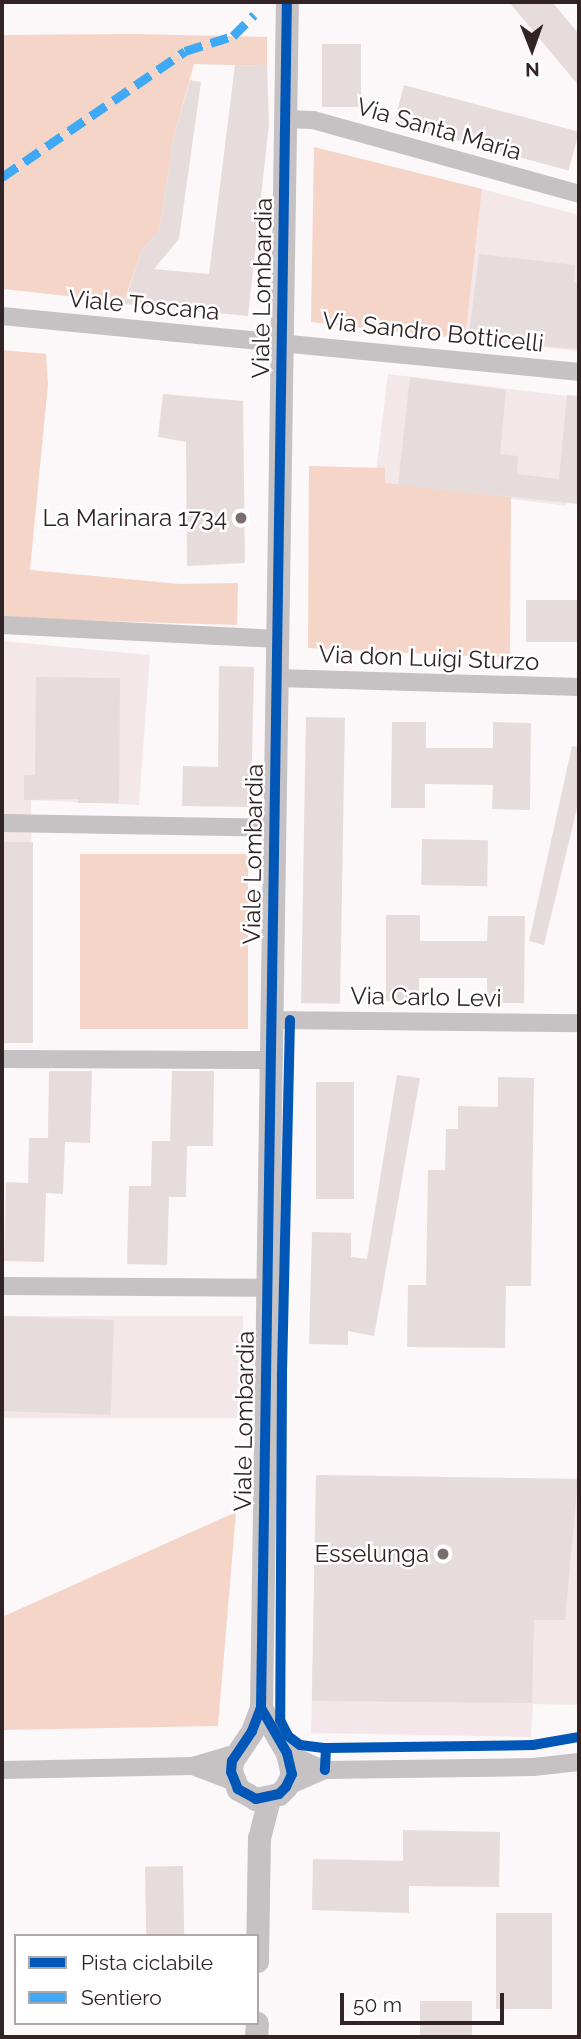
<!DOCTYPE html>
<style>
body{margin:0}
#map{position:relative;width:581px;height:2039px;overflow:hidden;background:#fcf7f8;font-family:Raleway,sans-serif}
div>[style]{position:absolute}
.built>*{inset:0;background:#f4e7e9;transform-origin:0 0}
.green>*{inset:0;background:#f4d5c8;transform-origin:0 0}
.building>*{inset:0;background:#e6dcdc;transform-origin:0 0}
.minor>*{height:18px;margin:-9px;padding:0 9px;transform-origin:9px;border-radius:9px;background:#c6c1c3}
.tertiary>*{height:23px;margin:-11.5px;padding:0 11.5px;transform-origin:11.5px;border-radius:11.5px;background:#c6c1c3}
.quiet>*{height:9px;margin-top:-4.5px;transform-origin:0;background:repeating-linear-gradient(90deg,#3fa9f5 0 18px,transparent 0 27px)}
.cycleway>*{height:10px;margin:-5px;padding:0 5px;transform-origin:5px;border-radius:5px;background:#0057b8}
.dots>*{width:19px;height:19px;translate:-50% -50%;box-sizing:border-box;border:4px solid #fff;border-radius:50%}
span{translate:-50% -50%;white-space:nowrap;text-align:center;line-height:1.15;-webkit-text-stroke:5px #fff;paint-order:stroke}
.street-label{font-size:24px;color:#322326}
.poi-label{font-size:24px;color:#322326}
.right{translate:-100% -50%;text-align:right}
.frame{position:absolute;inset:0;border:4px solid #322326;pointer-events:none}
.legend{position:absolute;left:14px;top:1934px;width:245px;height:91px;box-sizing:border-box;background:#fff;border:2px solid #ada7a8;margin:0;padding:9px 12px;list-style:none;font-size:21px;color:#322326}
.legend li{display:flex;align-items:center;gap:14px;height:35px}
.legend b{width:35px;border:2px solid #ada7a8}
.north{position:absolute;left:497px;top:14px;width:70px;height:70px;-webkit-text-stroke:5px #fff;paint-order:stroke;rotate:179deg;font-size:19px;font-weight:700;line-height:28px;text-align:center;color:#322326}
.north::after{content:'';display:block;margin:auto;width:24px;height:32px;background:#322326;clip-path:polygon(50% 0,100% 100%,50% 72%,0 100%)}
.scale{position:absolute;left:340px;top:1993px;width:164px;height:32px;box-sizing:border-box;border:4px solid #322326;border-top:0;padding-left:9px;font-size:21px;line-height:24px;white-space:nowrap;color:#322326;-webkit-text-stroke:5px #fff;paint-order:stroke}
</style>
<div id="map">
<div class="built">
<div style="clip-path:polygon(482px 189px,579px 215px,579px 351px,465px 339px)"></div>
<div style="left:388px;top:374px;width:193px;height:109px;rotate:7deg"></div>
<div style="clip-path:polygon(2px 641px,150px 655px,139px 805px,31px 800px,33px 1043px,2px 1043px)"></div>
<div style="left:2px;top:1316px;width:241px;height:102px"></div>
<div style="clip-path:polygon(316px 1475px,579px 1479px,579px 1705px,533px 1704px,531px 1737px,311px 1733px)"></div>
</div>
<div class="green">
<div style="clip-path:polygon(134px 34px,267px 37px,267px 66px,194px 64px,174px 136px,159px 231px,141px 251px,124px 302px,2px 289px,2px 35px)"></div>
<div style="clip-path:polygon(314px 147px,482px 189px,465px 339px,311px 322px)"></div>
<div style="clip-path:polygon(2px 350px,46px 354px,48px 384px,30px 570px,180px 584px,238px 583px,237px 625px,2px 618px)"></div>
<div style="clip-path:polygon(309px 466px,385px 468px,385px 483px,511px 497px,510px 658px,308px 648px)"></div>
<div style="left:80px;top:854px;width:168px;height:175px"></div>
<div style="clip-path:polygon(236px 1512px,218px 1726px,2px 1730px,2px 1617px)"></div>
</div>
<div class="building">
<div style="clip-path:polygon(509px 2px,552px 2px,579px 34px,579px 86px)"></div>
<div style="left:322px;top:44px;width:39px;height:63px"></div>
<div style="clip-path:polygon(235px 65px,267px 66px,269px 124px,248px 316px,124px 304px,141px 251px,159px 231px,174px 136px,190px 80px,201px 82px,179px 239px,154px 269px,209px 274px)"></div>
<div style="left:404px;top:85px;width:181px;height:40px;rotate:15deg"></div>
<div style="clip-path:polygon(479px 254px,575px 265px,574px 282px,579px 283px,579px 349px,530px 345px,530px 341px,469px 334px)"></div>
<div style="clip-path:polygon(410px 377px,506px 390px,500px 454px,518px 456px,517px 474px,559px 479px,567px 395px,579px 396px,579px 504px,398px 485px)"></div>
<div style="clip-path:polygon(163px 394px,243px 401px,245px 563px,187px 566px,186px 442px,158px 437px)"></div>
<div style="left:526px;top:600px;width:53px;height:42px"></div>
<div style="clip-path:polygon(219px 666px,254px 667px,251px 807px,182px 806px,183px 766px,218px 767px)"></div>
<div style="clip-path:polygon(36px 677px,120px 678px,119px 803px,78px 803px,78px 799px,24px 800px,24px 775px,35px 775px)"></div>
<div style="left:306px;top:717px;width:39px;height:286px;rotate:1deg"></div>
<div style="clip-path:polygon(392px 722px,426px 722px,426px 748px,493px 748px,493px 722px,531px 723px,530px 810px,492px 809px,493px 785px,425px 784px,425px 808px,391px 808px)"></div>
<div style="clip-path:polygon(572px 746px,579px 747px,579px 800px,544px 945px,529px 941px)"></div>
<div style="left:422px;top:839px;width:66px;height:46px;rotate:1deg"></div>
<div style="left:2px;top:842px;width:31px;height:201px"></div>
<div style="clip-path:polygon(386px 915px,420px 915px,420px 941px,487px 941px,488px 916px,525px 916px,524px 1003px,487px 1003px,487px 978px,419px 978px,419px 1001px,386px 1001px)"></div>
<div style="clip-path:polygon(49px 1071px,92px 1071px,90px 1143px,65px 1142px,63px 1194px,46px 1193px,44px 1262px,4px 1261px,6px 1182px,28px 1183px,29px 1138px,48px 1138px)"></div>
<div style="clip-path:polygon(172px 1071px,214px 1071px,213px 1146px,187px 1146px,186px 1197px,169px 1197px,167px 1265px,127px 1264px,129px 1186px,151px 1186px,152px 1141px,170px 1141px)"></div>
<div style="clip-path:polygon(397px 1075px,420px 1078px,374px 1336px,348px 1331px,348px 1345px,309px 1344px,312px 1232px,351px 1233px,351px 1257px,367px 1259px)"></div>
<div style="clip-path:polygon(498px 1077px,534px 1078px,531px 1286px,506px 1286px,505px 1348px,407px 1347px,408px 1285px,426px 1285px,428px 1170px,445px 1170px,446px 1129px,458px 1129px,458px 1106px,498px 1107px)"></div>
<div style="left:316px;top:1082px;width:38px;height:117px"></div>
<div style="left:2px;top:1316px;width:112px;height:95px;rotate:2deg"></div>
<div style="clip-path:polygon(316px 1475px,578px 1479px,565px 1620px,534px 1620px,532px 1703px,312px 1701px)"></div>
<div style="clip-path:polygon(403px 1830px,500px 1832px,499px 1887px,409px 1886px,409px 1913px,312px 1910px,313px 1859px,403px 1861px)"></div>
<div style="left:183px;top:1866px;width:70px;height:38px;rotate:89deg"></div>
<div style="left:496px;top:1913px;width:56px;height:96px"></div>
<div style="left:420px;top:2001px;width:52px;height:36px"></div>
</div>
<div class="minor">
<div style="left:286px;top:119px;width:27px;rotate:2deg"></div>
<div style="left:313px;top:120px;width:276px;rotate:15.5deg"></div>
<div style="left:2px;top:316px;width:580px;rotate:5.54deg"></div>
<div style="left:2px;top:625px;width:275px;rotate:2.9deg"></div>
<div style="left:277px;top:678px;width:302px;rotate:1.7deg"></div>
<div style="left:2px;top:823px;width:273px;rotate:1deg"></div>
<div style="left:272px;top:1020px;width:307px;rotate:0.6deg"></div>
<div style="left:2px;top:1059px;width:269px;rotate:0.2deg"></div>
<div style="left:2px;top:1286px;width:266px;rotate:0.4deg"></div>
<div style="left:287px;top:1753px;width:42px;rotate:24.1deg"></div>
<div style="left:193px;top:1766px;width:44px;rotate:21.3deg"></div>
<div style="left:2px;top:1770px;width:191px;rotate:-1.2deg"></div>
<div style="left:193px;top:1766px;width:46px;rotate:-16.5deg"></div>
<div style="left:286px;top:1787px;width:43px;rotate:-23.6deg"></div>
<div style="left:325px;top:1770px;width:208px;rotate:-0.8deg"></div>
<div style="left:533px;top:1767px;width:46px;rotate:-6.2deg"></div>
</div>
<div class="tertiary">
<div style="left:261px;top:1708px;width:52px;rotate:60deg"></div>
<div style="left:287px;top:1753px;width:22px;rotate:77deg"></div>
<div style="left:292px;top:1774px;width:14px;rotate:115deg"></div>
<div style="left:286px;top:1787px;width:10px;rotate:135deg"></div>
<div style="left:279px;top:1794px;width:24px;rotate:168deg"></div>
<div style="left:256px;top:1799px;width:21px;rotate:-151deg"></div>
<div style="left:238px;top:1789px;width:18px;rotate:-112deg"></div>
<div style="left:231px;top:1772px;width:11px;rotate:-85deg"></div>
<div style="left:232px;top:1761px;width:36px;rotate:-56deg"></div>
<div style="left:252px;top:1731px;width:25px;rotate:-69deg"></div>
<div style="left:261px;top:1708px;width:1706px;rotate:-89.13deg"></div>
<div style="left:257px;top:1961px;width:123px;rotate:-89.1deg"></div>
<div style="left:259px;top:1838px;width:40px;rotate:-75.6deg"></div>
<div style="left:256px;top:2037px;width:14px;rotate:-86deg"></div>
</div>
<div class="quiet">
<div style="left:2px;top:177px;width:222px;rotate:-34.5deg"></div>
<div style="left:185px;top:51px;width:50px;rotate:-17.4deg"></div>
<div style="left:233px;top:36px;width:30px;rotate:-45deg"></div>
</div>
<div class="cycleway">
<div style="left:290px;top:1020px;width:356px;rotate:91.3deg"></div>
<div style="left:282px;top:1376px;width:344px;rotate:90.3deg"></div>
<div style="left:280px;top:1720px;width:18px;rotate:63deg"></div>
<div style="left:288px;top:1736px;width:15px;rotate:37deg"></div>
<div style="left:300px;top:1745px;width:26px;rotate:7deg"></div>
<div style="left:326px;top:1748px;width:22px;rotate:93deg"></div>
<div style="left:261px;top:1708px;width:52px;rotate:60deg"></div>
<div style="left:287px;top:1753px;width:22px;rotate:77deg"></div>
<div style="left:292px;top:1774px;width:14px;rotate:115deg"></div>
<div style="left:286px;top:1787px;width:10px;rotate:135deg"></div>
<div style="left:279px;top:1794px;width:24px;rotate:168deg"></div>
<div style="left:256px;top:1799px;width:21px;rotate:-151deg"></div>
<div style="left:238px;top:1789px;width:18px;rotate:-112deg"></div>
<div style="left:231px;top:1772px;width:11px;rotate:-85deg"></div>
<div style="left:232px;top:1761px;width:36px;rotate:-56deg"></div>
<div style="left:252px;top:1731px;width:25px;rotate:-69deg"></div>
<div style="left:261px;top:1708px;width:1706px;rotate:-89.13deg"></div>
<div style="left:326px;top:1748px;width:207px;rotate:-0.8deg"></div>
<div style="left:533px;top:1745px;width:47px;rotate:-9.9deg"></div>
</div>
<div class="dots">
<div style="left:241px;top:518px;background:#796d70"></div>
<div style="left:443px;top:1554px;background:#796d70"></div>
</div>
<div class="street-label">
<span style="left:439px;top:129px;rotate:16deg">Via Santa Maria</span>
<span style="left:262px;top:288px;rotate:-89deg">Viale Lombardia</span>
<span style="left:144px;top:305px;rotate:5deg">Viale Toscana</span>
<span style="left:433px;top:332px;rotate:6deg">Via Sandro Botticelli</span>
<span style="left:429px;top:658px;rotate:2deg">Via don Luigi Sturzo</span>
<span style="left:253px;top:854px;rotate:-89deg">Viale Lombardia</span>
<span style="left:426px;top:997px;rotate:1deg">Via Carlo Levi</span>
<span style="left:244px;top:1421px;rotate:-89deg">Viale Lombardia</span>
</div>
<div class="poi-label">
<span class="right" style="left:227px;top:518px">La Marinara 1734</span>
<span class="right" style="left:429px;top:1554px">Esselunga</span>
</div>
<div class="frame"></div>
<ul class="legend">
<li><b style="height:9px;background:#0057b8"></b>Pista ciclabile</li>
<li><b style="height:9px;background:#3fa9f5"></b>Sentiero</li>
</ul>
<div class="north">N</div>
<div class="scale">50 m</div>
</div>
